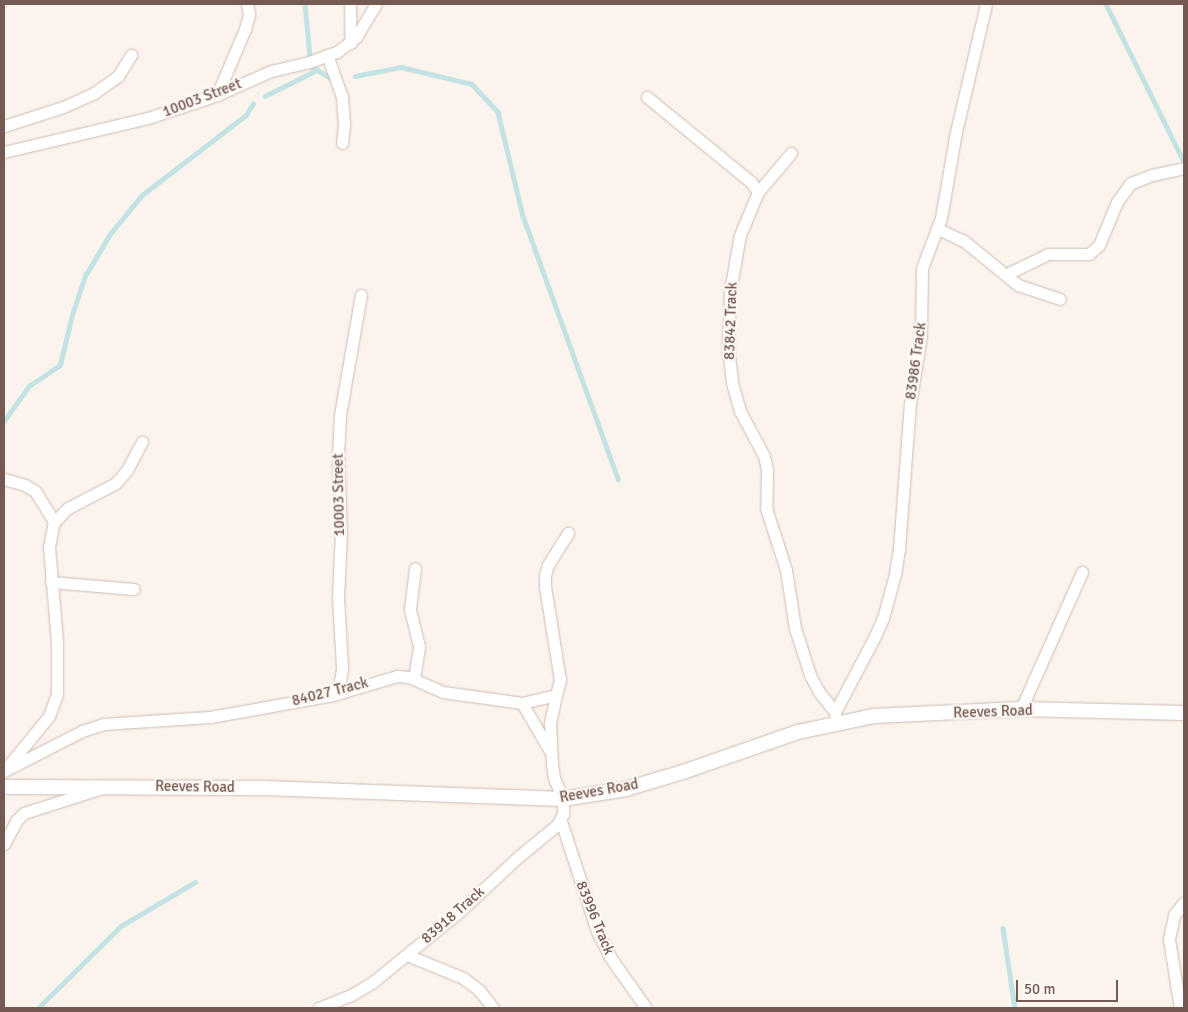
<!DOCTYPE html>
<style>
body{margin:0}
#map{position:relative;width:1188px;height:1012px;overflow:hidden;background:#fbf4ed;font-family:Signika,sans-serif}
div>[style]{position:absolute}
.stream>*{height:4.5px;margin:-2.25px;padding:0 2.25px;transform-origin:2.25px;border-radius:2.25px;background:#c3e2e3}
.roads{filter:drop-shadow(0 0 1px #ccbcb4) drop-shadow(0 0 1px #ccbcb4)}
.minor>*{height:11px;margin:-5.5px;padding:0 5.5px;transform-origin:5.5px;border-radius:5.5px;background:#fff}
.tertiary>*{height:14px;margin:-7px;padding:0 7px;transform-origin:7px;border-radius:7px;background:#fff}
span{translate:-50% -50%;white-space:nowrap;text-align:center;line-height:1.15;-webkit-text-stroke:4.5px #fdf8f4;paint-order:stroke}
.street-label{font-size:15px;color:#745a52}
.frame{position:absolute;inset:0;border:5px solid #745a52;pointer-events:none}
.scale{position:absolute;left:1016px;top:980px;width:102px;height:22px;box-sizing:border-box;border:2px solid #745a52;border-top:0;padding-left:6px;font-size:15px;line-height:18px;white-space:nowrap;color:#745a52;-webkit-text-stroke:4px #fdf8f4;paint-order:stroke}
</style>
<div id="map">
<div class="stream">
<div style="left:305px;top:4px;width:52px;rotate:84.5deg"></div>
<div style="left:1106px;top:4px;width:176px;rotate:63.7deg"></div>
<div style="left:311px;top:66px;width:25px;rotate:32deg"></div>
<div style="left:355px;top:76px;width:47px;rotate:-11.1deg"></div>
<div style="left:401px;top:67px;width:73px;rotate:13.5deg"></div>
<div style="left:472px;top:84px;width:38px;rotate:47deg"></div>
<div style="left:498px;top:112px;width:107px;rotate:76.5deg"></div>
<div style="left:523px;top:216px;width:280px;rotate:70.1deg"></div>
<div style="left:265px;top:96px;width:58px;rotate:-26.6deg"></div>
<div style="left:4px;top:421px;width:43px;rotate:-54.5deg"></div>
<div style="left:29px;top:386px;width:37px;rotate:-34deg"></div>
<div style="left:60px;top:365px;width:51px;rotate:-76.5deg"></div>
<div style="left:72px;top:315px;width:41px;rotate:-71.6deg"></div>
<div style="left:85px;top:276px;width:49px;rotate:-59.2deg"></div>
<div style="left:110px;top:234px;width:50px;rotate:-50.6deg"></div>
<div style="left:142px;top:195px;width:131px;rotate:-37.6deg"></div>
<div style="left:246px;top:115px;width:13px;rotate:-58deg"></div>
<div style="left:1003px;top:928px;width:81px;rotate:81.5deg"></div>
<div style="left:38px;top:1008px;width:117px;rotate:-44.7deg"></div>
<div style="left:121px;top:926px;width:86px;rotate:-30.7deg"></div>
</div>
<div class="roads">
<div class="minor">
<div style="left:350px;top:4px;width:39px;rotate:89deg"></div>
<div style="left:327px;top:55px;width:45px;rotate:70.3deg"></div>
<div style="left:342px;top:97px;width:28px;rotate:86deg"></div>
<div style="left:344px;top:125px;width:18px;rotate:96deg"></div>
<div style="left:217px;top:95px;width:72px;rotate:-67deg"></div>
<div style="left:245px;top:29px;width:15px;rotate:-74deg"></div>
<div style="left:249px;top:15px;width:11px;rotate:-100deg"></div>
<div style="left:647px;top:97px;width:134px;rotate:39.3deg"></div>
<div style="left:751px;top:182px;width:12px;rotate:55deg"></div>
<div style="left:4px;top:126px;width:62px;rotate:-17.9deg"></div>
<div style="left:63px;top:107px;width:34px;rotate:-24deg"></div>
<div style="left:94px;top:93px;width:29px;rotate:-35deg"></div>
<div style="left:118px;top:76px;width:25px;rotate:-58deg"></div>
<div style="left:4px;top:152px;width:148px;rotate:-13.3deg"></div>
<div style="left:148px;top:118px;width:73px;rotate:-18.4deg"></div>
<div style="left:217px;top:95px;width:59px;rotate:-24deg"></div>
<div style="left:271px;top:71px;width:39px;rotate:-13deg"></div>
<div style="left:309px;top:62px;width:30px;rotate:-20deg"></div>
<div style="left:337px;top:52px;width:24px;rotate:-38deg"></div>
<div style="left:356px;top:37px;width:39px;rotate:-59deg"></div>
<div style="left:791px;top:153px;width:51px;rotate:130.2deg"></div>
<div style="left:758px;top:192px;width:47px;rotate:112.7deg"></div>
<div style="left:740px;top:235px;width:57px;rotate:100.1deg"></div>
<div style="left:730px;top:291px;width:57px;rotate:92deg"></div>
<div style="left:728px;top:348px;width:35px;rotate:83deg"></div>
<div style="left:732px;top:383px;width:29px;rotate:74deg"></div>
<div style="left:740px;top:411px;width:51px;rotate:61.9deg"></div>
<div style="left:764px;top:456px;width:13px;rotate:77deg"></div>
<div style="left:767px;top:469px;width:39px;rotate:91deg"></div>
<div style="left:766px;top:508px;width:65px;rotate:72.1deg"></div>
<div style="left:786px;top:570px;width:59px;rotate:81.2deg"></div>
<div style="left:795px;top:628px;width:49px;rotate:72.3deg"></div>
<div style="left:810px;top:675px;width:19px;rotate:62deg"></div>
<div style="left:819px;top:692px;width:26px;rotate:51deg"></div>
<div style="left:835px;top:712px;width:7px;rotate:82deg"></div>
<div style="left:938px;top:229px;width:29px;rotate:25deg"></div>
<div style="left:964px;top:241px;width:70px;rotate:39.2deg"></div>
<div style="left:1018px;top:285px;width:44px;rotate:18.4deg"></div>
<div style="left:1007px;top:274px;width:46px;rotate:-26deg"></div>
<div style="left:1048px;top:254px;width:41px"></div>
<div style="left:1089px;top:254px;width:13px;rotate:-42deg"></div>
<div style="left:1099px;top:245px;width:47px;rotate:-67.3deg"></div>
<div style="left:1117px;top:202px;width:24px;rotate:-54deg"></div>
<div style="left:1131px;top:183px;width:22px;rotate:-21deg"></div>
<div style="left:1152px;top:175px;width:33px;rotate:-12deg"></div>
<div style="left:4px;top:479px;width:22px;rotate:16deg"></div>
<div style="left:25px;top:485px;width:12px;rotate:31deg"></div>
<div style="left:35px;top:491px;width:36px;rotate:58deg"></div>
<div style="left:51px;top:582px;width:83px;rotate:4.8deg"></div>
<div style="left:414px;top:679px;width:33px;rotate:-81deg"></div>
<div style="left:419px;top:646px;width:38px;rotate:-104deg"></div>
<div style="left:410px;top:609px;width:41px;rotate:-83deg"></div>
<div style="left:333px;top:695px;width:10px;rotate:-53deg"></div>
<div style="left:339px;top:687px;width:20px;rotate:-81deg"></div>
<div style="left:342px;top:667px;width:69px;rotate:-93.3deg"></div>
<div style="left:338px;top:598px;width:65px;rotate:-87.4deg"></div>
<div style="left:341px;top:533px;width:78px;rotate:-92.2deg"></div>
<div style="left:338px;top:455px;width:40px;rotate:-87.1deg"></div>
<div style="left:340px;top:415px;width:122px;rotate:-80.1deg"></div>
<div style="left:556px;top:695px;width:16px;rotate:-75deg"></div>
<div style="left:560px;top:680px;width:95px;rotate:-99.1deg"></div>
<div style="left:545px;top:586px;width:11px;rotate:-90deg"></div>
<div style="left:545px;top:575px;width:10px;rotate:-73deg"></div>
<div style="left:548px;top:565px;width:38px;rotate:-58deg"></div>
<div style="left:522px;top:703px;width:56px;rotate:59.7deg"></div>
<div style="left:1021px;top:709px;width:150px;rotate:-66deg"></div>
<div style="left:835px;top:712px;width:86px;rotate:-62.2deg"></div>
<div style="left:875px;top:636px;width:20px;rotate:-66deg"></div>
<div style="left:883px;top:618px;width:46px;rotate:-74.7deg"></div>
<div style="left:895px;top:574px;width:25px;rotate:-81deg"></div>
<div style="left:899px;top:549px;width:145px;rotate:-85.7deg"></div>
<div style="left:910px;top:404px;width:70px;rotate:-80.9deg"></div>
<div style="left:921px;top:335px;width:67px;rotate:-89.1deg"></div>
<div style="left:922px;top:268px;width:53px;rotate:-69.2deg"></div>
<div style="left:941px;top:218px;width:87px;rotate:-80.1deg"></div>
<div style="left:956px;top:132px;width:131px;rotate:-76.8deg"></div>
<div style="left:8px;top:766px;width:65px;rotate:-50.6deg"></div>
<div style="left:49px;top:716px;width:23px;rotate:-70deg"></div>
<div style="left:57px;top:694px;width:52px;rotate:-90deg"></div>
<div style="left:57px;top:642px;width:95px;rotate:-94.8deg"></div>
<div style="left:49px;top:547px;width:25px;rotate:-79deg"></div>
<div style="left:54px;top:522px;width:20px;rotate:-45deg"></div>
<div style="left:68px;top:508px;width:54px;rotate:-27.5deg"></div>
<div style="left:116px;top:483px;width:17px;rotate:-50deg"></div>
<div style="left:127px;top:470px;width:32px;rotate:-62deg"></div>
<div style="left:4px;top:771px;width:88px;rotate:-27.1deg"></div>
<div style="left:82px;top:731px;width:22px;rotate:-18deg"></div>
<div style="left:103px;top:724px;width:107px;rotate:-3.7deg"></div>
<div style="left:210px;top:717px;width:125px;rotate:-10.1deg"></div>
<div style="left:333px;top:695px;width:67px;rotate:-16.5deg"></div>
<div style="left:397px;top:676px;width:12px;rotate:5deg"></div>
<div style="left:409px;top:677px;width:37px;rotate:24deg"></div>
<div style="left:443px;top:692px;width:80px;rotate:7.9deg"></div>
<div style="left:522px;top:703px;width:35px;rotate:-13deg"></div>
<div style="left:556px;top:695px;width:30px;rotate:102deg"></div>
<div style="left:550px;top:724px;width:40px;rotate:87.1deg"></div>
<div style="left:552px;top:764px;width:14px;rotate:82deg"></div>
<div style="left:554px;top:778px;width:23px;rotate:67deg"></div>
<div style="left:563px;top:799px;width:15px;rotate:90deg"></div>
<div style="left:563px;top:814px;width:13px;rotate:119deg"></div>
<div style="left:557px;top:825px;width:50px;rotate:140.6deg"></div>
<div style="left:518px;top:857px;width:81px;rotate:137deg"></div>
<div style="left:459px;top:912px;width:111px;rotate:140.9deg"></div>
<div style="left:373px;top:982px;width:26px;rotate:149deg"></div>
<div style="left:351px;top:995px;width:35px;rotate:158deg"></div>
<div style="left:561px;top:821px;width:116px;rotate:71.9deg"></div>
<div style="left:597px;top:931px;width:29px;rotate:63deg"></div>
<div style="left:610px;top:957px;width:62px;rotate:54.8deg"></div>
<div style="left:4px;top:844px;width:26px;rotate:-62deg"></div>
<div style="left:16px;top:821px;width:11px;rotate:-45deg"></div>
<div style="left:24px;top:813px;width:79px;rotate:-17.7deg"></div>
<div style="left:407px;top:955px;width:61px;rotate:22.3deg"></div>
<div style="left:463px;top:978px;width:20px;rotate:37deg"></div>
<div style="left:479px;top:990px;width:23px;rotate:52deg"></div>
<div style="left:1180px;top:1008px;width:70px;rotate:-99.1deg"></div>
<div style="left:1169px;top:939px;width:25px;rotate:-78deg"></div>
<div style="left:1174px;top:915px;width:16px;rotate:-52deg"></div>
</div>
<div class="tertiary">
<div style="left:4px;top:787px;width:260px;rotate:0.2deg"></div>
<div style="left:264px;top:788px;width:299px;rotate:2.1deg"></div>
<div style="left:563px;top:799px;width:64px;rotate:-9deg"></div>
<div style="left:626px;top:789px;width:59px;rotate:-16.6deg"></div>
<div style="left:683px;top:772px;width:122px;rotate:-19.2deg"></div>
<div style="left:798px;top:732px;width:78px;rotate:-11.9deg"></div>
<div style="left:874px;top:716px;width:147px;rotate:-2.7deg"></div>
<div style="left:1021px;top:709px;width:163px;rotate:1.4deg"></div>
</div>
</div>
<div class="street-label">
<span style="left:202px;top:98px;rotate:-21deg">10003 Street</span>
<span style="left:731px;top:321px;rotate:-88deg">83842 Track</span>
<span style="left:916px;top:361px;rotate:-82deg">83986 Track</span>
<span style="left:339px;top:495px;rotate:-91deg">10003 Street</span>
<span style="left:330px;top:692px;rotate:-14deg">84027 Track</span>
<span style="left:993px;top:712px;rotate:-2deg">Reeves Road</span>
<span style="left:195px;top:787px;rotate:1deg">Reeves Road</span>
<span style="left:599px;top:791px;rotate:-10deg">Reeves Road</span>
<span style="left:453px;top:915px;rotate:-41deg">83918 Track</span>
<span style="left:595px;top:918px;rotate:68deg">83996 Track</span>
</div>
<div class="frame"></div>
<div class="scale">50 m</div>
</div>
